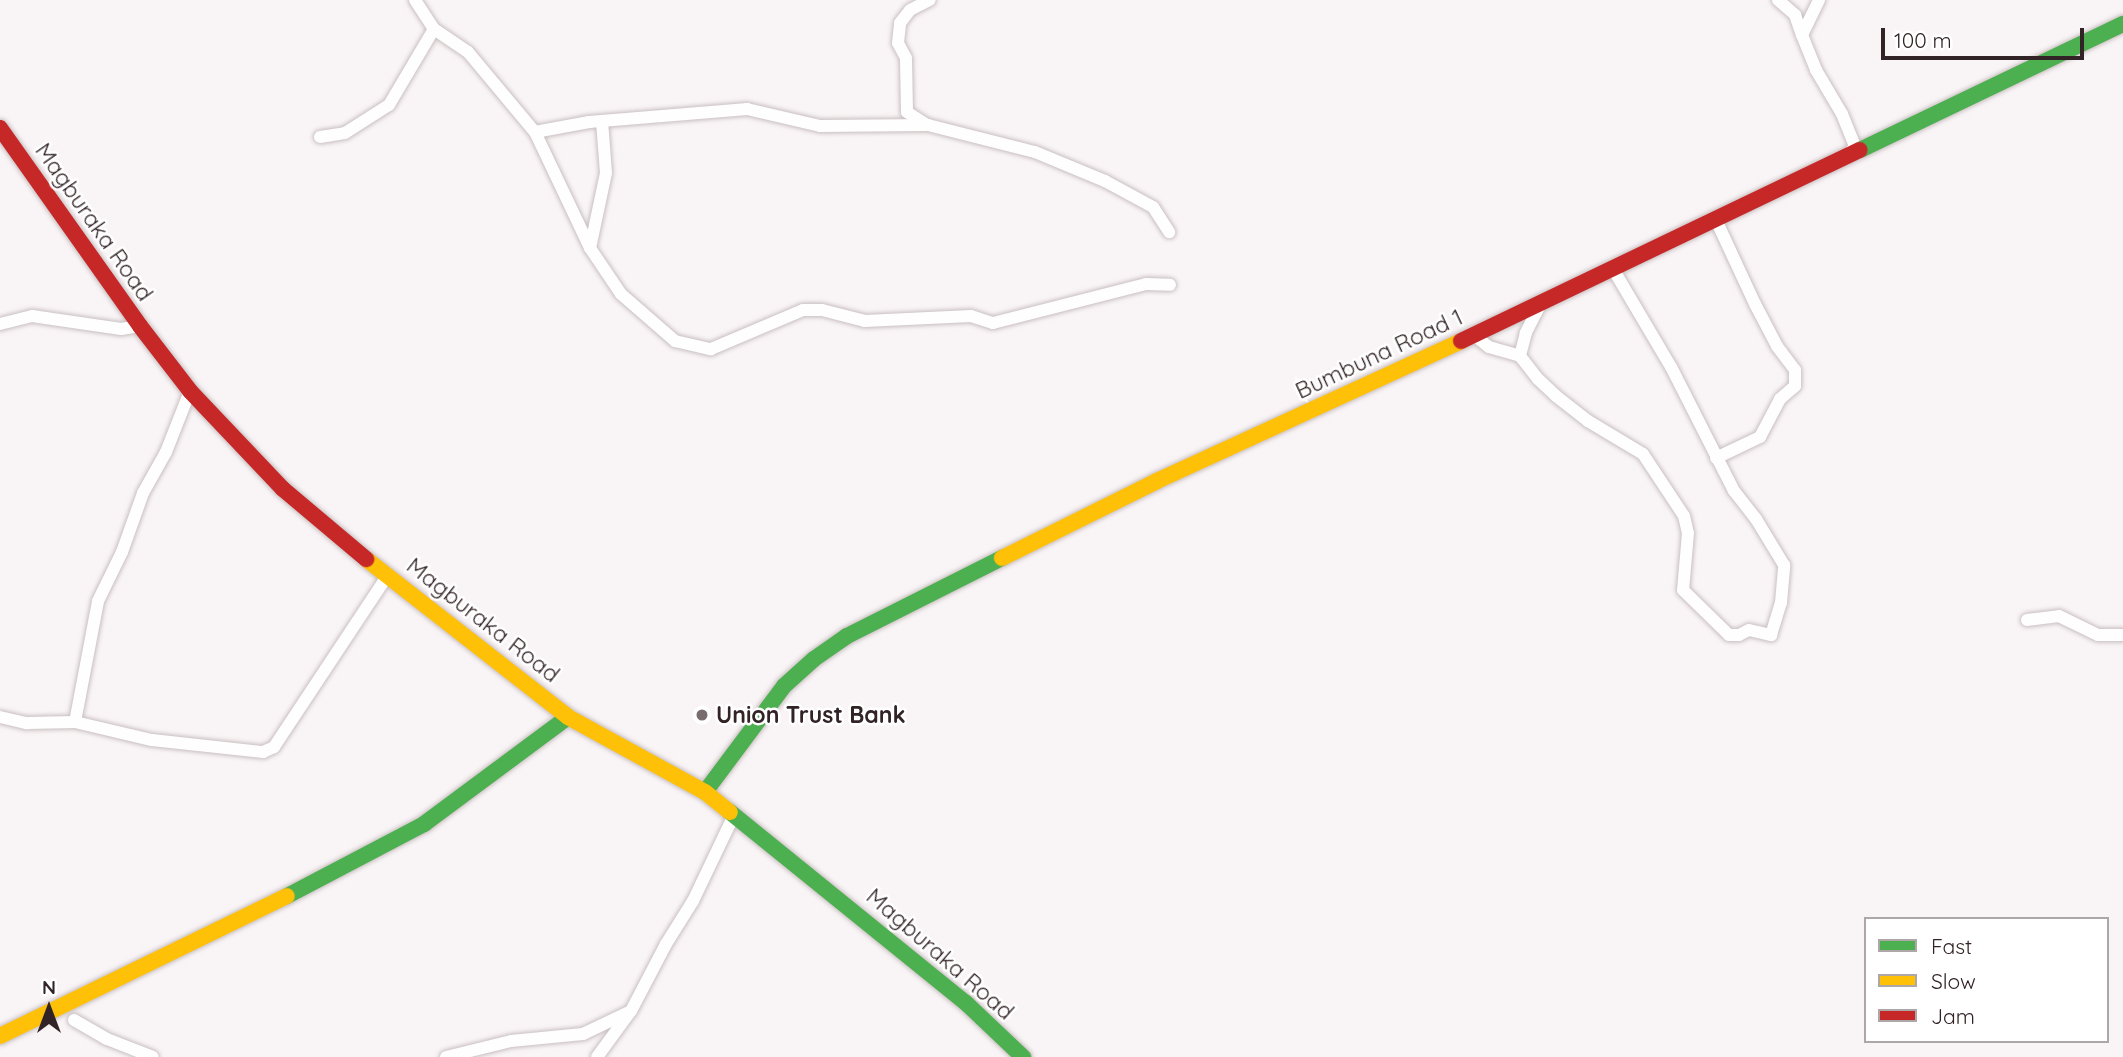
<!DOCTYPE html>
<style>
body{margin:0}
#map{position:relative;width:2123px;height:1057px;overflow:hidden;background:#f9f5f6;font-family:Quicksand,sans-serif}
div>[style]{position:absolute}
.roads{filter:drop-shadow(0 0 2px #c9bfc1) drop-shadow(0 0 2px #c9bfc1)}
.street>*{height:12px;margin:-6px;padding:0 6px;transform-origin:6px;border-radius:6px;background:#fefefe}
.fast>*{height:16px;margin:-8px;padding:0 8px;transform-origin:8px;border-radius:8px;background:#4caf50}
.slow>*{height:16px;margin:-8px;padding:0 8px;transform-origin:8px;border-radius:8px;background:#ffc107}
.jam>*{height:16px;margin:-8px;padding:0 8px;transform-origin:8px;border-radius:8px;background:#c62828}
.dots>*{width:19px;height:19px;translate:-50% -50%;box-sizing:border-box;border:4px solid #fff;border-radius:50%}
span{translate:-50% -50%;white-space:nowrap;text-align:center;line-height:1.15;-webkit-text-stroke:5px #fff;paint-order:stroke}
.street-label{font-size:23px;color:#322326}
.poi-label{font-size:23px;color:#322326;font-weight:700}
.left{translate:0 -50%;text-align:left}
.legend{position:absolute;left:1864px;top:917px;width:245px;height:126px;box-sizing:border-box;background:#fff;border:2px solid #ada7a8;margin:0;padding:9px 12px;list-style:none;font-size:21px;color:#322326}
.legend li{display:flex;align-items:center;gap:14px;height:35px}
.legend b{width:35px;border:2px solid #ada7a8}
.north{position:absolute;left:14px;top:973px;width:70px;height:70px;-webkit-text-stroke:5px #fff;paint-order:stroke;rotate:0deg;font-size:19px;font-weight:700;line-height:28px;text-align:center;color:#322326}
.north::after{content:'';display:block;margin:auto;width:24px;height:32px;background:#322326;clip-path:polygon(50% 0,100% 100%,50% 72%,0 100%)}
.scale{position:absolute;left:1881px;top:28px;width:203px;height:32px;box-sizing:border-box;border:4px solid #322326;border-top:0;padding-left:9px;font-size:21px;line-height:24px;white-space:nowrap;color:#322326;-webkit-text-stroke:5px #fff;paint-order:stroke}
</style>
<div id="map">
<div class="roads">
<div class="street">
<div style="left:415px;top:0;width:35px;rotate:57deg"></div>
<div style="left:434px;top:29px;width:41px;rotate:34.1deg"></div>
<div style="left:468px;top:52px;width:104px;rotate:50.1deg"></div>
<div style="left:535px;top:132px;width:55px;rotate:-10.5deg"></div>
<div style="left:589px;top:122px;width:159px;rotate:-4.7deg"></div>
<div style="left:747px;top:109px;width:75px;rotate:13.1deg"></div>
<div style="left:820px;top:126px;width:108px;rotate:-0.5deg"></div>
<div style="left:928px;top:125px;width:110px;rotate:14.2deg"></div>
<div style="left:1035px;top:152px;width:76px;rotate:22.5deg"></div>
<div style="left:1105px;top:181px;width:55px;rotate:28.4deg"></div>
<div style="left:1153px;top:207px;width:30px;rotate:57deg"></div>
<div style="left:1778px;top:0;width:23px;rotate:41deg"></div>
<div style="left:1795px;top:15px;width:21px;rotate:71deg"></div>
<div style="left:1802px;top:35px;width:39px;rotate:-64deg"></div>
<div style="left:1802px;top:35px;width:38px;rotate:68deg"></div>
<div style="left:1816px;top:70px;width:51px;rotate:59.4deg"></div>
<div style="left:1842px;top:114px;width:35px;rotate:68deg"></div>
<div style="left:1855px;top:147px;width:11px;rotate:135deg"></div>
<div style="left:602px;top:121px;width:52px;rotate:85.6deg"></div>
<div style="left:606px;top:173px;width:77px;rotate:102deg"></div>
<div style="left:590px;top:248px;width:55px;rotate:56deg"></div>
<div style="left:621px;top:294px;width:72px;rotate:41deg"></div>
<div style="left:675px;top:341px;width:37px;rotate:13deg"></div>
<div style="left:711px;top:349px;width:100px;rotate:-23deg"></div>
<div style="left:803px;top:310px;width:19px"></div>
<div style="left:822px;top:310px;width:44px;rotate:14.3deg"></div>
<div style="left:865px;top:321px;width:106px;rotate:-2.7deg"></div>
<div style="left:971px;top:316px;width:23px;rotate:18deg"></div>
<div style="left:993px;top:323px;width:158px;rotate:-14.3deg"></div>
<div style="left:1146px;top:284px;width:24px;rotate:2deg"></div>
<div style="left:927px;top:125px;width:24px;rotate:-147deg"></div>
<div style="left:907px;top:112px;width:54px;rotate:-91.1deg"></div>
<div style="left:906px;top:58px;width:17px;rotate:-118deg"></div>
<div style="left:898px;top:43px;width:20px;rotate:-84deg"></div>
<div style="left:900px;top:23px;width:16px;rotate:-52deg"></div>
<div style="left:910px;top:10px;width:22px;rotate:-27deg"></div>
<div style="left:535px;top:132px;width:128px;rotate:64.6deg"></div>
<div style="left:320px;top:137px;width:25px;rotate:-9deg"></div>
<div style="left:345px;top:133px;width:52px;rotate:-32.5deg"></div>
<div style="left:389px;top:105px;width:88px;rotate:-59.4deg"></div>
<div style="left:1541px;top:303px;width:34px;rotate:117deg"></div>
<div style="left:1526px;top:333px;width:24px;rotate:105deg"></div>
<div style="left:1520px;top:356px;width:29px;rotate:52deg"></div>
<div style="left:1538px;top:379px;width:25px;rotate:43deg"></div>
<div style="left:1556px;top:396px;width:41px;rotate:38deg"></div>
<div style="left:1588px;top:421px;width:64px;rotate:31deg"></div>
<div style="left:1643px;top:454px;width:74px;rotate:56.5deg"></div>
<div style="left:1684px;top:516px;width:17px;rotate:77deg"></div>
<div style="left:1688px;top:533px;width:57px;rotate:95deg"></div>
<div style="left:1683px;top:590px;width:64px;rotate:44.4deg"></div>
<div style="left:1729px;top:635px;width:10px"></div>
<div style="left:1739px;top:635px;width:11px;rotate:-27deg"></div>
<div style="left:1749px;top:630px;width:23px;rotate:13deg"></div>
<div style="left:1771px;top:635px;width:34px;rotate:-73deg"></div>
<div style="left:1781px;top:603px;width:38px;rotate:-85deg"></div>
<div style="left:1784px;top:565px;width:54px;rotate:-121.3deg"></div>
<div style="left:1756px;top:519px;width:36px;rotate:-128deg"></div>
<div style="left:1734px;top:491px;width:139px;rotate:-116.9deg"></div>
<div style="left:1671px;top:367px;width:114px;rotate:-120.6deg"></div>
<div style="left:0;top:324px;width:33px;rotate:-14deg"></div>
<div style="left:32px;top:316px;width:90px;rotate:8.3deg"></div>
<div style="left:121px;top:329px;width:19px;rotate:-9deg"></div>
<div style="left:1474px;top:335px;width:19px;rotate:39deg"></div>
<div style="left:1489px;top:347px;width:32px;rotate:16deg"></div>
<div style="left:1716px;top:458px;width:49px;rotate:-25.5deg"></div>
<div style="left:1760px;top:437px;width:43px;rotate:-62.2deg"></div>
<div style="left:1780px;top:399px;width:20px;rotate:-41deg"></div>
<div style="left:1795px;top:386px;width:16px;rotate:-90deg"></div>
<div style="left:1795px;top:370px;width:30px;rotate:-127deg"></div>
<div style="left:1777px;top:346px;width:47px;rotate:-117.6deg"></div>
<div style="left:1755px;top:304px;width:93px;rotate:-114.9deg"></div>
<div style="left:2027px;top:620px;width:32px;rotate:-7deg"></div>
<div style="left:2059px;top:616px;width:43px;rotate:26deg"></div>
<div style="left:2098px;top:635px;width:25px"></div>
<div style="left:0;top:717px;width:28px;rotate:13deg"></div>
<div style="left:27px;top:723px;width:48px;rotate:-1.2deg"></div>
<div style="left:75px;top:722px;width:123px;rotate:-79.2deg"></div>
<div style="left:98px;top:601px;width:55px;rotate:-63.9deg"></div>
<div style="left:122px;top:552px;width:63px;rotate:-70.4deg"></div>
<div style="left:143px;top:493px;width:47px;rotate:-60.7deg"></div>
<div style="left:166px;top:452px;width:66px;rotate:-68.5deg"></div>
<div style="left:75px;top:722px;width:79px;rotate:13.2deg"></div>
<div style="left:152px;top:740px;width:112px;rotate:6.2deg"></div>
<div style="left:263px;top:752px;width:12px;rotate:-24deg"></div>
<div style="left:274px;top:747px;width:206px;rotate:-56.5deg"></div>
<div style="left:74px;top:1020px;width:38px;rotate:30deg"></div>
<div style="left:107px;top:1039px;width:49px;rotate:21.4deg"></div>
<div style="left:446px;top:1057px;width:67px;rotate:-13.8deg"></div>
<div style="left:511px;top:1041px;width:72px;rotate:-5.6deg"></div>
<div style="left:583px;top:1034px;width:53px;rotate:-25.6deg"></div>
<div style="left:631px;top:1011px;width:76px;rotate:-62.4deg"></div>
<div style="left:666px;top:944px;width:51px;rotate:-57.9deg"></div>
<div style="left:693px;top:901px;width:93px;rotate:-64.5deg"></div>
<div style="left:597px;top:1057px;width:56px;rotate:-53.7deg"></div>
</div>
<div class="fast">
<div style="left:1860px;top:150px;width:292px;rotate:-25.6deg"></div>
<div style="left:705px;top:792px;width:132px;rotate:-53.3deg"></div>
<div style="left:784px;top:686px;width:40px;rotate:-42deg"></div>
<div style="left:814px;top:659px;width:40px;rotate:-34.9deg"></div>
<div style="left:847px;top:636px;width:174px;rotate:-26.7deg"></div>
<div style="left:730px;top:812px;width:304px;rotate:39deg"></div>
<div style="left:966px;top:1003px;width:79px;rotate:43.5deg"></div>
<div style="left:287px;top:896px;width:155px;rotate:-27.7deg"></div>
<div style="left:424px;top:824px;width:179px;rotate:-36.6deg"></div>
</div>
<div class="slow">
<div style="left:1002px;top:558px;width:173px;rotate:-26.4deg"></div>
<div style="left:1157px;top:481px;width:335px;rotate:-24.7deg"></div>
<div style="left:366px;top:559px;width:256px;rotate:38deg"></div>
<div style="left:568px;top:717px;width:156px;rotate:28.7deg"></div>
<div style="left:705px;top:792px;width:32px;rotate:39deg"></div>
<div style="left:0;top:1036px;width:319px;rotate:-26deg"></div>
</div>
<div class="jam">
<div style="left:0;top:128px;width:242px;rotate:54.7deg"></div>
<div style="left:140px;top:326px;width:82px;rotate:52.4deg"></div>
<div style="left:190px;top:391px;width:135px;rotate:46.5deg"></div>
<div style="left:283px;top:489px;width:109px;rotate:40.1deg"></div>
<div style="left:1461px;top:341px;width:442px;rotate:-25.6deg"></div>
</div>
</div>
<div class="dots">
<div style="left:702px;top:715px;background:#786c6f"></div>
</div>
<div class="street-label">
<span style="left:94px;top:222px;rotate:55deg">Magburaka Road</span>
<span style="left:1379px;top:354px;rotate:-25deg">Bumbuna Road 1</span>
<span style="left:483px;top:620px;rotate:38deg">Magburaka Road</span>
<span style="left:940px;top:954px;rotate:41deg">Magburaka Road</span>
</div>
<div class="poi-label">
<span class="left" style="left:716px;top:715px">Union Trust Bank</span>
</div>
<ul class="legend">
<li><b style="height:9px;background:#4caf50"></b>Fast</li>
<li><b style="height:9px;background:#ffc107"></b>Slow</li>
<li><b style="height:9px;background:#c62828"></b>Jam</li>
</ul>
<div class="north">N</div>
<div class="scale">100 m</div>
</div>
